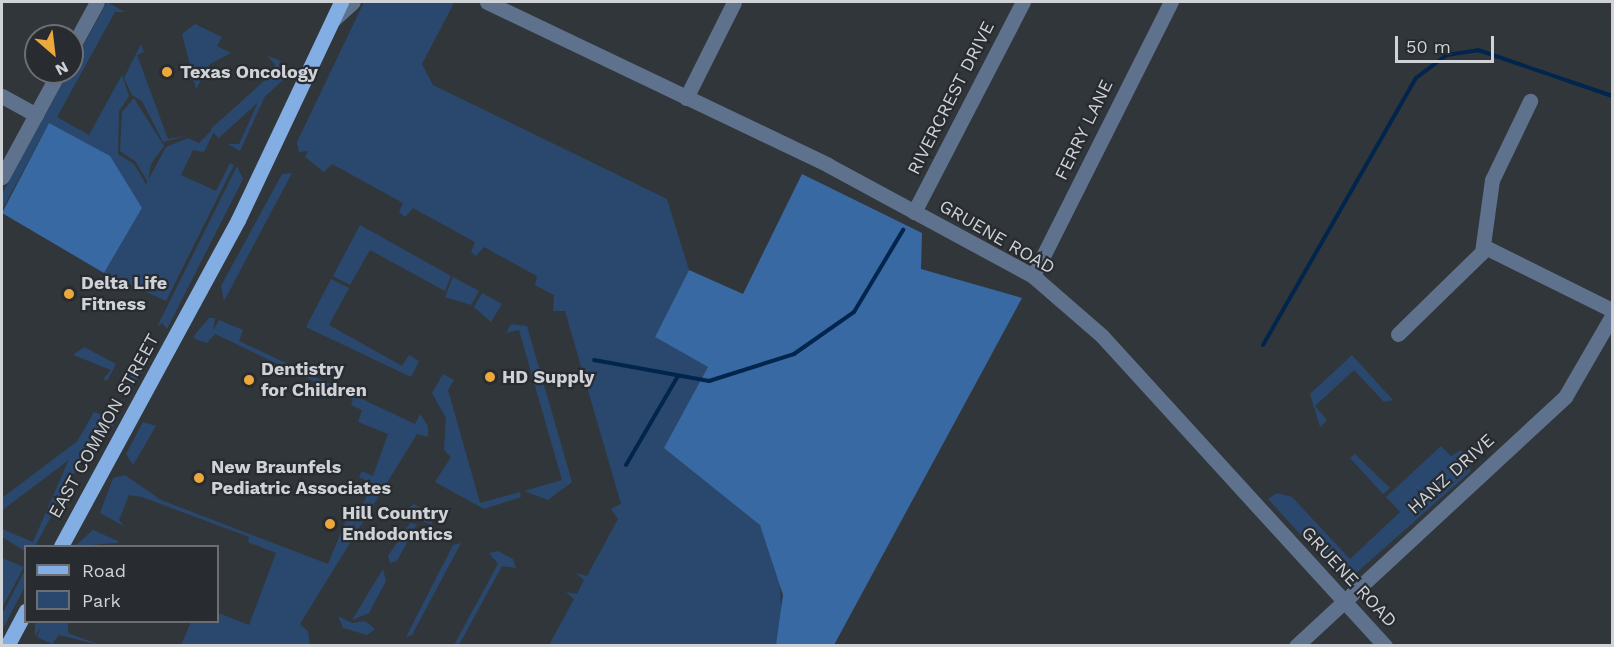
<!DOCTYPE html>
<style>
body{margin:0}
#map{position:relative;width:1614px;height:647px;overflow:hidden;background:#31363b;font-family:"Work Sans",sans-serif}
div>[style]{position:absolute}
.green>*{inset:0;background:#2a486d;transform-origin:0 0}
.forest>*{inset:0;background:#3969a3}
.stream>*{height:4px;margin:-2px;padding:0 2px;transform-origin:2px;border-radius:2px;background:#01254d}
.minor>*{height:15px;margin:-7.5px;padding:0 7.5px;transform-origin:7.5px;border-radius:7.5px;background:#5e728d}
.major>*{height:15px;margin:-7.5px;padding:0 7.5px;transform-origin:7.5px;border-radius:7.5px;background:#83aee3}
.dots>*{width:16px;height:16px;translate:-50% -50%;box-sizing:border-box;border:3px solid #282c31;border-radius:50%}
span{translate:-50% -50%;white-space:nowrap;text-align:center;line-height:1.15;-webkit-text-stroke:4.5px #282c31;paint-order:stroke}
.poi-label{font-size:18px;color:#cfd2d6;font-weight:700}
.left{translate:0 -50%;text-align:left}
.street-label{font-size:18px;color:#cfd2d6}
.frame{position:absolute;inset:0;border:3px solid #cfd2d6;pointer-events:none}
.legend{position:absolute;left:24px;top:545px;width:195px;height:78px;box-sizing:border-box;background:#282c31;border:2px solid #6b6e73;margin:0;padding:8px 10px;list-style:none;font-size:18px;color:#cfd2d6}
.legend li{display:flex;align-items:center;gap:12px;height:30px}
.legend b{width:30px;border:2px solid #6b6e73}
.north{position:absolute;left:24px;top:24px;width:60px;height:60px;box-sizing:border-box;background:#282c31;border:2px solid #6b6e73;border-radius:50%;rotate:152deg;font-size:16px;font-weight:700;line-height:24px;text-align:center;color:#cfd2d6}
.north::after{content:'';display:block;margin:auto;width:21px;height:27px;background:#eda83b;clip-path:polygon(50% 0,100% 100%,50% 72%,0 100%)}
.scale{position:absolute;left:1395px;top:36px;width:99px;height:27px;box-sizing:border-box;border:3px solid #cfd2d6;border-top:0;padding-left:8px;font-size:18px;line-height:21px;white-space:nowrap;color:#cfd2d6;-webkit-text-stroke:4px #282c31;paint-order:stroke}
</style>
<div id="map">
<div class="green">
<div style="clip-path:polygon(107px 2px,125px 12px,115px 12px,57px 117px,89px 135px,122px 75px,129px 96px,119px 111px,118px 154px,134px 164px,146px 184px,166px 147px,188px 138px,199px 143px,217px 125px,204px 152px,193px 150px,181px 175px,216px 191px,230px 163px,234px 165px,166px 301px,104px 273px,142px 208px,49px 123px,2px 210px,2px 194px)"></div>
<div style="clip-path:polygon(364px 2px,454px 3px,422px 64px,433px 85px,667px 199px,689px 270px,655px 337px,708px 367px,741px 505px,760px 525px,779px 569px,782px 622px,776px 645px,549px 645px,574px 599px,566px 592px,577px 594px,584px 580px,576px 573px,587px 576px,618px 519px,611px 509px,621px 504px,565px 311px,553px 311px,554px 295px,535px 285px,537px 276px,484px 247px,476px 256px,471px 252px,475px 242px,413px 208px,405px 217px,399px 212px,403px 203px,332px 164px,324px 172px,305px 157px,308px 151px,299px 152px,297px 142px)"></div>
<div style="clip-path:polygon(195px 24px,222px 37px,217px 46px,231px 53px,210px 64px,196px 89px,182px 34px)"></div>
<div style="clip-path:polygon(141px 44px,144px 52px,137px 55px,168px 139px,190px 135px,163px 142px,142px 101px,132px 95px,124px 78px)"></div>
<div style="clip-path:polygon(268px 56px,281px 61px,240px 151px,228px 144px,239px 144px,275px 65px)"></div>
<div style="left:284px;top:63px;width:12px;height:99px;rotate:48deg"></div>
<div style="clip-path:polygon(134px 98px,164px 146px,151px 164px,148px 182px,135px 161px,120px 151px,122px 112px)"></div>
<div style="clip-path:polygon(237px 166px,243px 179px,167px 329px,162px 323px,157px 327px)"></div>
<div style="clip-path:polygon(292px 173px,224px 301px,221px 286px,282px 174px)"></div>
<div style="clip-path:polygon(360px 225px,451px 276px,445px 291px,370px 250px,350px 285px,333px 276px)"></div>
<div style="clip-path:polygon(453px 277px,479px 291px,471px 305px,445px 297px)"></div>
<div style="clip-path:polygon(331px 279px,349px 288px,329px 325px,402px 366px,409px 355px,419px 361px,411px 377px,306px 327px)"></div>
<div style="clip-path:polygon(482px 293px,502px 304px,491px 322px,474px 307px)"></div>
<div style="clip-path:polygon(209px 318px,215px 318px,213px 331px,219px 320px,243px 330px,239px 341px,415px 424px,420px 414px,428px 426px,428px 437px,417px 434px,300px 624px,308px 631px,310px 645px,181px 645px,191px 622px,218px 622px,218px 613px,249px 625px,276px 553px,248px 542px,249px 537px,142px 497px,129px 495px,119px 520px,124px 526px,100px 513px,113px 478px,125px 475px,161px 500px,328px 564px,349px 513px,357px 515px,373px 484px,359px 477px,362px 471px,373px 476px,388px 434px,358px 422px,362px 410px,351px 405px,353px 400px,215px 334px,207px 343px,197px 340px,193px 337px)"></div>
<div style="clip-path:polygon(511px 324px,527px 326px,572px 482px,548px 500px,524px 491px,562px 480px,519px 330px,506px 333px)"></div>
<div style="clip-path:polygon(84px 347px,116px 364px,107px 381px,103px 379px,111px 370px,73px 355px)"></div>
<div style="clip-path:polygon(145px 349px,145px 355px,152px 356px,127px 395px,122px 392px)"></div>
<div style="clip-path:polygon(1352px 355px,1393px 400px,1384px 402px,1354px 370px,1315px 406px,1327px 420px,1320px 427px,1310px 394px)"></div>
<div style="clip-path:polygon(443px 374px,454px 380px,448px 390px,480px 503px,520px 492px,521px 497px,484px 509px,435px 482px,451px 457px,444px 450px,446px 418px,432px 393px)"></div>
<div style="clip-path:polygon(94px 412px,105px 416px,86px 453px,74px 447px)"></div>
<div style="left:108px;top:418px;width:10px;height:146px;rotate:53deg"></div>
<div style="clip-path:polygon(143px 422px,156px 426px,133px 465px,126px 454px)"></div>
<div style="clip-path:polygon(1441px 446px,1451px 456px,1461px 450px,1471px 462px,1470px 472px,1354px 575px,1333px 570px,1268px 499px,1277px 493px,1292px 497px,1350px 559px,1400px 512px,1386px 497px)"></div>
<div style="clip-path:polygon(73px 450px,84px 456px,35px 546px,25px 551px,2px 537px,2px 529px,33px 542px)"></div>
<div style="clip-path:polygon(1355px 454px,1390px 488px,1383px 494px,1350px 458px)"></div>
<div style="clip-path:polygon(414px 504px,431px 515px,432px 525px,401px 513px)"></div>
<div style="clip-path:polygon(410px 523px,417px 524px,397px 561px,390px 563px,388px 556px)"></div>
<div style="clip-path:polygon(93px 530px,118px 541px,118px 543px,75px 546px)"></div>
<div style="clip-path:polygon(461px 543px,412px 635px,406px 637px,453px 545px)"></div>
<div style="clip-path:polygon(498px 551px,513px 559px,516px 568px,502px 566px,459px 645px,454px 645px,498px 564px,489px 553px)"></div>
<div style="clip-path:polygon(2px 558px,24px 567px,2px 608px)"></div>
<div style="clip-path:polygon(383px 569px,386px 581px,369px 613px,352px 620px)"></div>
<div style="clip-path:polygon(25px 570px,25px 586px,2px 631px,2px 614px)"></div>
<div style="clip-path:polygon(338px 616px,352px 623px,365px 621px,375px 629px,367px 635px,343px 628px)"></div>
<div style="clip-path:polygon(35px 622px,68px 622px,68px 633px,100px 645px,59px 635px,52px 644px,37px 637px,41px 627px,35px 636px)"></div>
</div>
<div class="forest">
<div style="clip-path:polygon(49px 123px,110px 156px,142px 208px,104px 273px,2px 213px)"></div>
<div style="clip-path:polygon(802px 174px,922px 233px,921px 269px,1022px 298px,834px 645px,776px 645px,783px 595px,760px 525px,664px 448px,708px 367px,655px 337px,689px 270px,743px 294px)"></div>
</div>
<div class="stream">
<div style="left:1263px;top:345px;width:308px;rotate:-60.2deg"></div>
<div style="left:1416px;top:78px;width:39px;rotate:-37deg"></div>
<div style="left:1447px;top:55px;width:31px;rotate:-9deg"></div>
<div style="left:1478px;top:50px;width:142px;rotate:18.9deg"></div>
<div style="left:594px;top:360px;width:117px;rotate:10.3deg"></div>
<div style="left:709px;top:381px;width:89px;rotate:-17.6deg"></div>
<div style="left:794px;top:354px;width:73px;rotate:-35deg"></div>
<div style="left:854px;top:312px;width:96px;rotate:-59.1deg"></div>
<div style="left:626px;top:465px;width:103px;rotate:-59.7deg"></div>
</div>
<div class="minor">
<div style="left:487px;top:2px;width:378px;rotate:25.5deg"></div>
<div style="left:828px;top:165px;width:233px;rotate:28.4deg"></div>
<div style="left:1033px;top:276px;width:91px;rotate:41deg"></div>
<div style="left:1102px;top:336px;width:420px;rotate:47.6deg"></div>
<div style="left:334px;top:19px;width:25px;rotate:-42deg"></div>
<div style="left:72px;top:48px;width:52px;rotate:-61.5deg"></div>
<div style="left:2px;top:96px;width:39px;rotate:29deg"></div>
<div style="left:686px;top:98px;width:107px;rotate:-63.4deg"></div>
<div style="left:2px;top:177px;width:119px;rotate:-61.5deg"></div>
<div style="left:914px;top:212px;width:237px;rotate:-62.6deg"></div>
<div style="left:1485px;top:247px;width:142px;rotate:26.4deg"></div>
<div style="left:1033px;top:276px;width:307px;rotate:-63.3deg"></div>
<div style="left:1398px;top:334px;width:117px;rotate:-44.3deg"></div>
<div style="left:1482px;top:252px;width:73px;rotate:-82.1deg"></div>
<div style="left:1492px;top:180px;width:88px;rotate:-64.3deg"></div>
<div style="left:1296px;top:646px;width:367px;rotate:-42.8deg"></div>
<div style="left:1565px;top:397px;width:94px;rotate:-59.9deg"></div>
</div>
<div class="major">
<div style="left:61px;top:546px;width:371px;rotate:-61.5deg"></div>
<div style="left:238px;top:220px;width:241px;rotate:-64.7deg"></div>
<div style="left:7px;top:646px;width:40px;rotate:-62deg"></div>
</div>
<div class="dots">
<div style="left:167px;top:72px;background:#eda83b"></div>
<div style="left:69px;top:294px;background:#eda83b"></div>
<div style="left:490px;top:377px;background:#eda83b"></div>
<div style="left:249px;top:380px;background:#eda83b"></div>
<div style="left:199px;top:478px;background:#eda83b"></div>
<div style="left:330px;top:524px;background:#eda83b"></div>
</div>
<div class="poi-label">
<span class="left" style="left:180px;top:72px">Texas Oncology</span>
<span class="left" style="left:81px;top:294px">Delta Life<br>Fitness</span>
<span class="left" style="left:261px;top:380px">Dentistry<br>for Children</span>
<span class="left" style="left:502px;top:377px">HD Supply</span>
<span class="left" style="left:211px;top:478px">New Braunfels<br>Pediatric Associates</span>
<span class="left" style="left:342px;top:524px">Hill Country<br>Endodontics</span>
</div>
<div class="street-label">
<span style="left:951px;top:98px;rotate:-63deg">RIVERCREST DRIVE</span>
<span style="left:1084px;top:130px;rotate:-64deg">FERRY LANE</span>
<span style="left:997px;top:237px;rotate:30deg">GRUENE ROAD</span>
<span style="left:104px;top:426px;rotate:-61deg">EAST COMMON STREET</span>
<span style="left:1451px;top:474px;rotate:-42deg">HANZ DRIVE</span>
<span style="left:1349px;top:577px;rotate:47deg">GRUENE ROAD</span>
</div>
<div class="frame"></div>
<ul class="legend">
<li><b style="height:8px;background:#83aee3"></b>Road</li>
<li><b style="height:16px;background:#2a486d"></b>Park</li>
</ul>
<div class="north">N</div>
<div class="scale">50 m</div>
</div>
